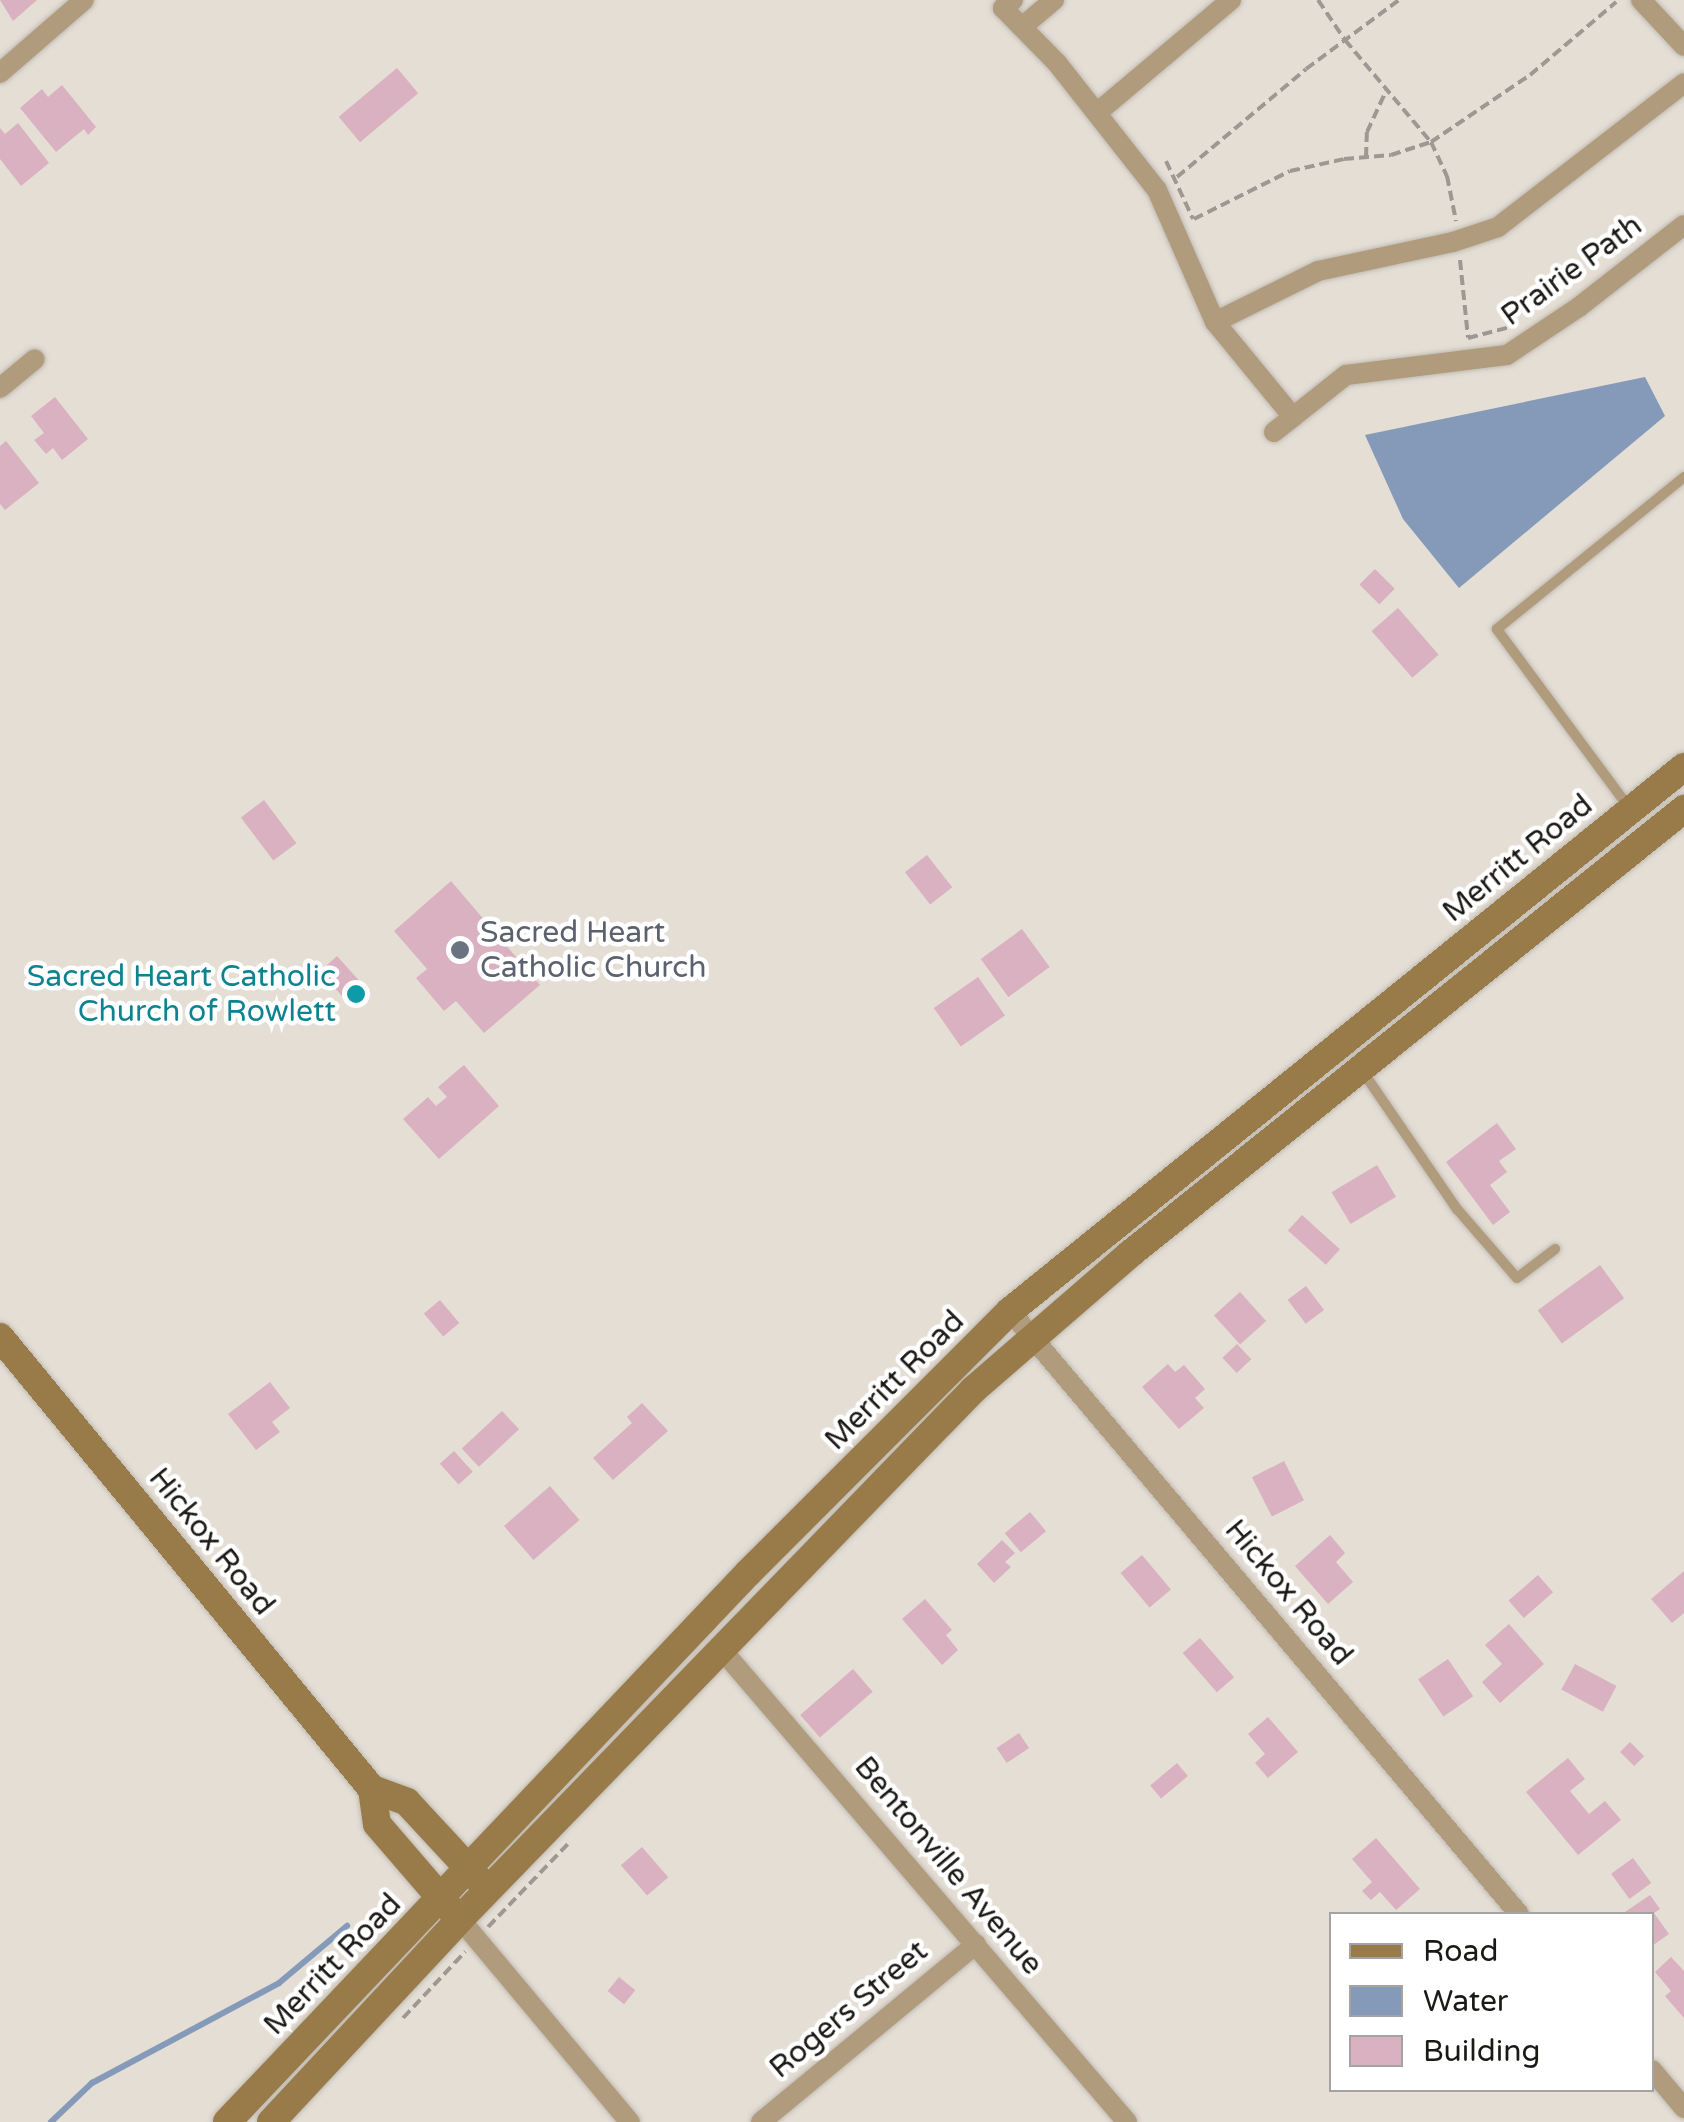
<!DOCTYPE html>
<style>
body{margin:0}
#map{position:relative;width:1684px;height:2122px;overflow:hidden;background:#e4ded5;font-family:"Varela Round",sans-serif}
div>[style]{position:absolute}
.water>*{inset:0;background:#849ab8}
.stream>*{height:6px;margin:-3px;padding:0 3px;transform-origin:3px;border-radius:3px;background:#849ab8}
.building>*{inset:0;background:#dab1c0;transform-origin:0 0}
.path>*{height:4px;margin-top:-2px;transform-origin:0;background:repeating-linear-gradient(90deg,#9d9891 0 10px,transparent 0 15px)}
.roads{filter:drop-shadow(0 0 2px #c0bbb3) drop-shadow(0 0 2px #c0bbb3)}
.lane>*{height:10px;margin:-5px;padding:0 5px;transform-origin:5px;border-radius:5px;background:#b09c7c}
.street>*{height:20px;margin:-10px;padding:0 10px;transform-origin:10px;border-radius:10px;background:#b09c7c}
.secondary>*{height:28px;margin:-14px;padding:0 14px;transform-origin:14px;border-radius:14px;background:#997b4a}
.dots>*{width:28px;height:28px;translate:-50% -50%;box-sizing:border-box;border:5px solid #fff;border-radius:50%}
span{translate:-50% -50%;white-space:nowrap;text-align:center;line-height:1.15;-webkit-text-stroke:9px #fff;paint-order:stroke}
.street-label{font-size:30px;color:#1b1916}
.worship-label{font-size:30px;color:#5b616d}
.left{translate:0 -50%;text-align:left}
.culture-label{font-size:30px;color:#0d838f}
.right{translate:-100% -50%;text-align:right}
.legend{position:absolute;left:1329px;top:1912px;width:325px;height:180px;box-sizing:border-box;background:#fff;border:2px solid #a4a3a2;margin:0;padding:12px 18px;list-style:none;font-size:30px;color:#1b1916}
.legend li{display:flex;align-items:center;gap:20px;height:50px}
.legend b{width:50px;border:2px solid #a4a3a2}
</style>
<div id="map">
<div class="water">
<div style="clip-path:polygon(1645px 377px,1665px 416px,1459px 588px,1403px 519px,1365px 435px)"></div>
</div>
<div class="stream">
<div style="left:51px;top:2122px;width:57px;rotate:-43.6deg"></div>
<div style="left:92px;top:2083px;width:212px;rotate:-28.1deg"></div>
<div style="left:279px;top:1983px;width:89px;rotate:-40deg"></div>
</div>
<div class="building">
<div style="clip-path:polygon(0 0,37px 0,13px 21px)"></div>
<div style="left:397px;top:68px;width:33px;height:76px;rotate:50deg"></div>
<div style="clip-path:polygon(62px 85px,96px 127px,88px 135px,84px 129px,56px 152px,20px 108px,42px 89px,48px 97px)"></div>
<div style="clip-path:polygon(18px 123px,49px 163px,21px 186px,0 159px,0 128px,5px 134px)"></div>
<div style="clip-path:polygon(55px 397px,88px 439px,62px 460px,53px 448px,46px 454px,34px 440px,44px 433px,31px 416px)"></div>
<div style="clip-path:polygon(6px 441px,39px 483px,5px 510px,0 504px,0 446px)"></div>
<div style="left:1375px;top:569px;width:28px;height:22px;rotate:45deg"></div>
<div style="left:1398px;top:608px;width:62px;height:35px;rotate:49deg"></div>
<div style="left:264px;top:800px;width:54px;height:29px;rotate:53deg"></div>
<div style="left:927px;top:855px;width:41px;height:28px;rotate:52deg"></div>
<div style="clip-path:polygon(451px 881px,540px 985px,484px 1033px,456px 1001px,444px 1011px,416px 978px,427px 969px,394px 931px)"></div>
<div style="left:1022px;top:929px;width:47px;height:51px;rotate:54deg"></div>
<div style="left:337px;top:956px;width:47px;height:23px;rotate:48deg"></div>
<div style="left:978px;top:977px;width:47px;height:54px;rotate:55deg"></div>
<div style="clip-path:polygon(464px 1065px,499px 1106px,439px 1159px,403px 1119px,428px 1097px,436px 1106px,447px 1097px,438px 1087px)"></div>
<div style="clip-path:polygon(1497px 1123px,1516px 1149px,1499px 1161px,1507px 1172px,1490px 1185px,1510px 1212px,1493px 1225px,1446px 1162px)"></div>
<div style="left:1377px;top:1165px;width:37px;height:53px;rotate:59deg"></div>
<div style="left:1302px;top:1215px;width:51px;height:21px;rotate:42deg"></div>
<div style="left:1600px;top:1265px;width:41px;height:77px;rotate:54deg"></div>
<div style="left:1306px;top:1286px;width:30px;height:23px;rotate:53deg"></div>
<div style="left:1240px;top:1292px;width:39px;height:35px;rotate:48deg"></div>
<div style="left:440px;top:1300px;width:30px;height:21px;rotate:50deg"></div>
<div style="left:1237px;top:1344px;width:21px;height:20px;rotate:47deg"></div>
<div style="clip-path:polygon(1168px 1364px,1175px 1372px,1184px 1365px,1205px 1389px,1195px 1398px,1204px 1408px,1179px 1429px,1142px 1387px)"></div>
<div style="clip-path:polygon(270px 1382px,290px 1408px,272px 1422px,280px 1432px,256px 1450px,228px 1414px)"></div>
<div style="clip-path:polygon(642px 1403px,668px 1431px,613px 1480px,593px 1458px,632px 1423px,627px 1417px)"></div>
<div style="left:502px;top:1411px;width:25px;height:55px;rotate:47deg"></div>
<div style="left:454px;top:1451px;width:28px;height:19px;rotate:48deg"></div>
<div style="left:1284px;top:1461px;width:44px;height:36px;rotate:63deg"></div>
<div style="left:550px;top:1486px;width:45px;height:61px;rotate:49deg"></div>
<div style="left:1030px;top:1512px;width:25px;height:33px;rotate:50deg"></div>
<div style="clip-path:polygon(1330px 1535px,1345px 1553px,1336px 1562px,1353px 1582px,1328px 1604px,1295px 1566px)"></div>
<div style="clip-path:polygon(1002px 1540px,1015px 1553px,1005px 1562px,1011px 1567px,994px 1583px,977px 1564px)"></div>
<div style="left:1142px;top:1555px;width:45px;height:28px;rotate:50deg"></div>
<div style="clip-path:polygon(1684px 1571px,1684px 1613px,1672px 1623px,1651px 1599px)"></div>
<div style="left:1538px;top:1575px;width:23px;height:39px;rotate:49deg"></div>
<div style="clip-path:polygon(925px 1599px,952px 1630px,946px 1635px,958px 1650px,942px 1665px,902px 1619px)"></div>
<div style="clip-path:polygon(1509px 1624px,1544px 1664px,1500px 1703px,1482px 1682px,1502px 1664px,1485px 1645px)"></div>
<div style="left:1200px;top:1638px;width:52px;height:23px;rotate:49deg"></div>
<div style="left:1448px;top:1659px;width:45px;height:36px;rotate:56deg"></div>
<div style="left:1575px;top:1664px;width:47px;height:29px;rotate:28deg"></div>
<div style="left:853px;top:1669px;width:30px;height:70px;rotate:49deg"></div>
<div style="clip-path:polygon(1268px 1717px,1298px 1752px,1268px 1778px,1255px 1763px,1265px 1754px,1248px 1734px)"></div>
<div style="left:1019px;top:1733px;width:18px;height:27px;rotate:56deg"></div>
<div style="left:1630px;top:1742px;width:20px;height:14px;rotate:45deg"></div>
<div style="clip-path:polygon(1568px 1758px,1585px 1779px,1570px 1791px,1589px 1814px,1605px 1801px,1621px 1820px,1578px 1855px,1526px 1792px)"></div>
<div style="left:1177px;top:1763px;width:17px;height:35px;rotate:50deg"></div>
<div style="clip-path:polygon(1376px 1838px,1420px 1889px,1396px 1910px,1380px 1892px,1371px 1900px,1362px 1891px,1372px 1882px,1352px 1859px)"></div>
<div style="left:642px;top:1847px;width:40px;height:28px;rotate:49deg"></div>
<div style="left:1633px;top:1858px;width:31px;height:27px;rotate:54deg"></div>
<div style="clip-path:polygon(1650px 1895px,1660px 1909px,1654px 1913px,1669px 1934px,1652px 1946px,1652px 1914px,1622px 1914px)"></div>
<div style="clip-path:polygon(1671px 1957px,1684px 1971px,1684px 2018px,1665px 1996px,1671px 1991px,1655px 1972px)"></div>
<div style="left:619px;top:1977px;width:21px;height:18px;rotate:39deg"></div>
</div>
<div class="path">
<div style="left:1318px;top:0;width:48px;rotate:56deg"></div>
<div style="left:1345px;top:40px;width:133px;rotate:49.9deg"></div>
<div style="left:1431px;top:142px;width:38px;rotate:65deg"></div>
<div style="left:1447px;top:176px;width:46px;rotate:78.7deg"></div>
<div style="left:1366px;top:157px;width:25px;rotate:-88deg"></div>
<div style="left:1367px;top:132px;width:45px;rotate:-65.1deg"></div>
<div style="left:1166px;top:161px;width:64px;rotate:65deg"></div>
<div style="left:1177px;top:177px;width:168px;rotate:-39.9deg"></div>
<div style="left:1306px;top:69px;width:116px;rotate:-36.6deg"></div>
<div style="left:1194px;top:219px;width:107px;rotate:-26.6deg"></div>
<div style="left:1290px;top:171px;width:55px;rotate:-12.5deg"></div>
<div style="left:1344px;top:159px;width:47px;rotate:-4.9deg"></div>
<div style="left:1391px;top:155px;width:42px;rotate:-18deg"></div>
<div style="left:1431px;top:142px;width:120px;rotate:-34.1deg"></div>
<div style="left:1530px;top:75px;width:113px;rotate:-40.3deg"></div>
<div style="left:1460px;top:260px;width:78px;rotate:84.1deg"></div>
<div style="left:1468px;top:338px;width:48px;rotate:-14.6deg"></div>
<div style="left:488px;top:1927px;width:115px;rotate:-46.1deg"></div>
<div style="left:403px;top:2018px;width:91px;rotate:-46.8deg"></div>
</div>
<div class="roads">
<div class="lane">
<div style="left:1630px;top:809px;width:224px;rotate:-126.5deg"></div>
<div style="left:1497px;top:629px;width:241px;rotate:-39.1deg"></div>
<div style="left:1361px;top:1069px;width:170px;rotate:55.6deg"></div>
<div style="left:1457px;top:1209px;width:91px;rotate:49deg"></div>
<div style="left:1517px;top:1278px;width:48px;rotate:-37.3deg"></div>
</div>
<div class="street">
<div style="left:1013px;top:0;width:13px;rotate:141deg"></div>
<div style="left:1003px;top:8px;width:77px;rotate:45.5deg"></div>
<div style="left:1057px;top:63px;width:162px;rotate:51.8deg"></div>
<div style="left:1157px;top:190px;width:144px;rotate:66.3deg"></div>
<div style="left:1215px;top:322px;width:123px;rotate:50.6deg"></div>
<div style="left:1641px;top:0;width:63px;rotate:46.9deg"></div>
<div style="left:1022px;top:27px;width:42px;rotate:-40.2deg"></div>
<div style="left:0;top:73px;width:111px;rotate:-41deg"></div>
<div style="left:1098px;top:112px;width:174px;rotate:-40.1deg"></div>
<div style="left:1215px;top:322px;width:115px;rotate:-26.3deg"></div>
<div style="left:1318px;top:271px;width:138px;rotate:-12.1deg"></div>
<div style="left:1453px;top:242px;width:47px;rotate:-18.4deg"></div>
<div style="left:1498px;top:227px;width:235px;rotate:-37.7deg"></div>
<div style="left:0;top:388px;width:45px;rotate:-39.6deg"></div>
<div style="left:1274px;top:432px;width:92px;rotate:-38.4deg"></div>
<div style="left:1346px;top:375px;width:162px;rotate:-7.1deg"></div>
<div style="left:1507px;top:355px;width:87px;rotate:-33.7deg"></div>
<div style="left:1579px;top:307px;width:133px;rotate:-38deg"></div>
<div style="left:1010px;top:1311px;width:789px;rotate:49.83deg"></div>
<div style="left:722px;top:1650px;width:622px;rotate:49.37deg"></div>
<div style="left:460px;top:1919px;width:265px;rotate:50.1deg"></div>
<div style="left:1652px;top:2070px;width:50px;rotate:49.9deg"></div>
<div style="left:761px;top:2122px;width:279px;rotate:-39.6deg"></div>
</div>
<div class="secondary">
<div style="left:0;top:1337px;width:585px;rotate:50.55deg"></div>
<div style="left:372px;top:1789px;width:37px;rotate:20deg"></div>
<div style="left:407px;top:1802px;width:110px;rotate:47.2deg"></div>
<div style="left:372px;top:1789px;width:35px;rotate:82deg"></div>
<div style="left:377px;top:1824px;width:113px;rotate:49.3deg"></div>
<div style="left:227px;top:2122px;width:757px;rotate:-46.5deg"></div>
<div style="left:748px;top:1573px;width:371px;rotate:-45deg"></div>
<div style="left:1010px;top:1311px;width:866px;rotate:-38.91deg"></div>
<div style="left:271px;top:2122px;width:277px;rotate:-47deg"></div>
<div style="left:460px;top:1919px;width:737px;rotate:-45.88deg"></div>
<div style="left:973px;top:1390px;width:208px;rotate:-40.9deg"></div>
<div style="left:1130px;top:1254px;width:711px;rotate:-38.77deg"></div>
</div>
</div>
<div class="dots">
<div style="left:460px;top:950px;background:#6b7280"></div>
<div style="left:356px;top:994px;background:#0f9aa8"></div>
</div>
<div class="street-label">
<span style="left:1572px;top:271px;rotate:-36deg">Prairie Path</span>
<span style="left:1518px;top:859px;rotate:-39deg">Merritt Road</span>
<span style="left:895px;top:1381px;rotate:-45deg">Merritt Road</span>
<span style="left:211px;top:1542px;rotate:51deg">Hickox Road</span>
<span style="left:1288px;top:1593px;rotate:50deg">Hickox Road</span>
<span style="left:948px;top:1866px;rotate:50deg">Bentonville Avenue</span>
<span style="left:333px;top:1965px;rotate:-46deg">Merritt Road</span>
<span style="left:849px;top:2010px;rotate:-40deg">Rogers Street</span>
</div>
<div class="worship-label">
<span class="left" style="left:480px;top:950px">Sacred Heart<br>Catholic Church</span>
</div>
<div class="culture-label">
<span class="right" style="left:336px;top:994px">Sacred Heart Catholic<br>Church of Rowlett</span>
</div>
<ul class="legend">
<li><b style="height:12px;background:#997b4a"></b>Road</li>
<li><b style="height:28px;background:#849ab8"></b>Water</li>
<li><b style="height:28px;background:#dab1c0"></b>Building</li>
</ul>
</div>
